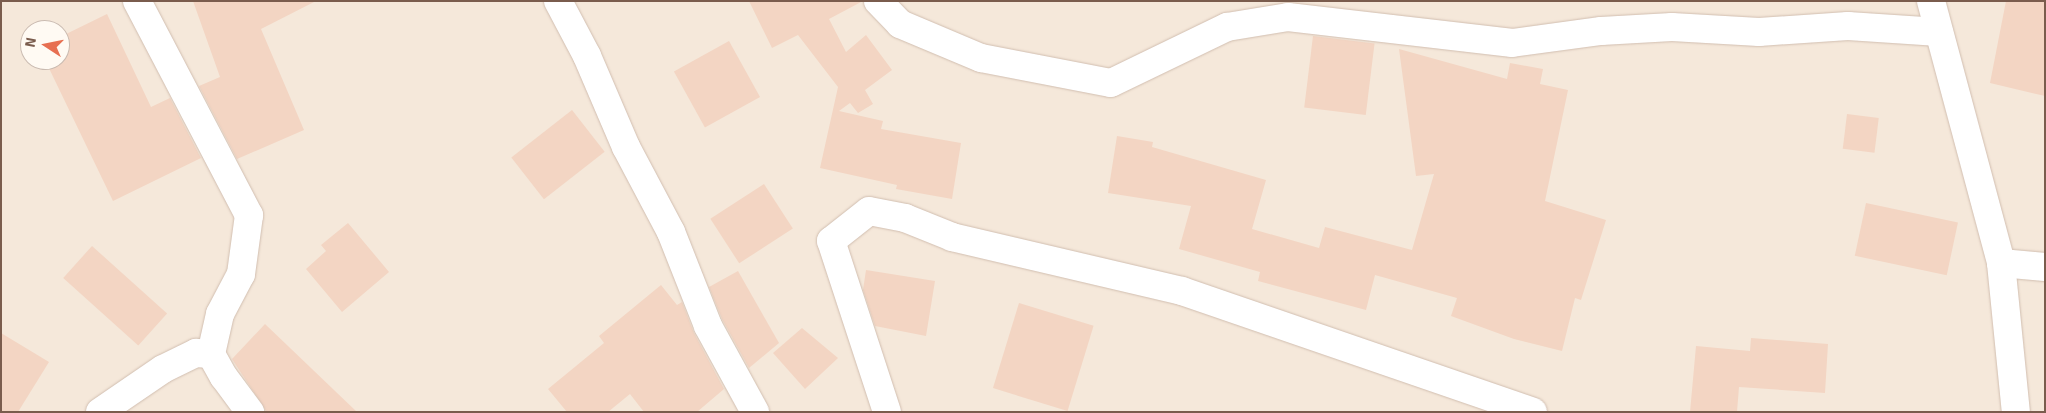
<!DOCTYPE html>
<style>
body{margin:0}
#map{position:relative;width:2046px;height:413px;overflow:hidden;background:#fdf6ec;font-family:Signika,sans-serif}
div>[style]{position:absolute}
.residential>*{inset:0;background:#f5e8da}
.building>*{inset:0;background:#f3d5c3;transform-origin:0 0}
.roads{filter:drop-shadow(0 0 1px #d1beb0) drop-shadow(0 0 1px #d1beb0)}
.minor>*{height:28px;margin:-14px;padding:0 14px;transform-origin:14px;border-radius:14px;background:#fff}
span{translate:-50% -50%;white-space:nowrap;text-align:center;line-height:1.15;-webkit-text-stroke:4.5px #fffaf3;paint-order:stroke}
.frame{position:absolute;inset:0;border:2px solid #7a5c4d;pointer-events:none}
.north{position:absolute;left:20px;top:20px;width:50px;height:50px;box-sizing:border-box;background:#fffaf3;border:1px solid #cabbb1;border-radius:50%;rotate:281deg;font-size:14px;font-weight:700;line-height:20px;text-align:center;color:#7a5c4d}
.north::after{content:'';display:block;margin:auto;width:18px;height:22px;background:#e76f51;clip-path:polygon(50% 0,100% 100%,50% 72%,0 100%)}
</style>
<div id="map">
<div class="residential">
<div style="clip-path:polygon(evenodd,1px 1px,2045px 1px,2045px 412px,1px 412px,1px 1px,30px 30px,60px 30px,60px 60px,30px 60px,30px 30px)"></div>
</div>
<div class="building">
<div style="clip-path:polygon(193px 1px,316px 1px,261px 29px,304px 130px,237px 159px,199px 86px,220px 77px)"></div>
<div style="clip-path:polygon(749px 1px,863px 1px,829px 19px,846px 52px,866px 35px,892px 70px,865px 90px,873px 104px,858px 113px,850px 103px,839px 111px,883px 121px,881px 129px,961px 143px,952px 199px,896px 189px,897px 185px,820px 168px,838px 87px,798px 35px,772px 48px)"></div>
<div style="clip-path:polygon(2006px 1px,2045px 1px,2045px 96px,1990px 83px)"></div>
<div style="clip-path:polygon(107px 14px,151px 107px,170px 98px,201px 158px,113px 201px,45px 60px,60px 60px,60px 37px)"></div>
<div style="left:1313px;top:36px;width:62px;height:72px;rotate:7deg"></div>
<div style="left:729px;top:41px;width:64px;height:63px;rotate:61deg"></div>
<div style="clip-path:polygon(1399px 49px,1507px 79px,1510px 63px,1543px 69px,1540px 84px,1568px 90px,1545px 201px,1606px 220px,1581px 300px,1575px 298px,1562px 351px,1514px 339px,1451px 316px,1457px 298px,1375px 275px,1366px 310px,1258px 281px,1260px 272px,1179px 249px,1191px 206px,1108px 193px,1117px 136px,1153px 142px,1152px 147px,1266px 180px,1252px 229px,1319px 248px,1325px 227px,1412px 250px,1434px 174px,1416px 176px)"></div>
<div style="left:572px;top:110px;width:53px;height:77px;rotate:52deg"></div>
<div style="left:1847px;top:114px;width:32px;height:35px;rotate:7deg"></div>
<div style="left:764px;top:184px;width:53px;height:64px;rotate:57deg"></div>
<div style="left:1866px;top:203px;width:94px;height:54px;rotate:12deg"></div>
<div style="clip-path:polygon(348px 223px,389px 272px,342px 312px,306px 269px,326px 251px,321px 245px)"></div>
<div style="left:92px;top:246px;width:101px;height:43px;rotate:42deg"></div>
<div style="clip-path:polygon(866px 270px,935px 281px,926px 336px,875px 326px,863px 290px)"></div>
<div style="clip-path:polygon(738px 271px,779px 343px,749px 368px,722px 319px,709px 287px)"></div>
<div style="clip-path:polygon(661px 285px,677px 305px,682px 302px,694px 333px,724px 389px,697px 412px,644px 412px,630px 394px,608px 412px,567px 412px,548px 389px,604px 343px,599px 336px)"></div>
<div style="left:1019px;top:303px;width:78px;height:89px;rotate:17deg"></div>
<div style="clip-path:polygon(265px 324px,357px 412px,266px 411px,232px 359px)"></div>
<div style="clip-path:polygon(802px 328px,838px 358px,805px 389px,773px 353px)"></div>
<div style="clip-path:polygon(1px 333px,49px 362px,18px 412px,1px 412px)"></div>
<div style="clip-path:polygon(1751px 338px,1828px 344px,1825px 393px,1739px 387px,1737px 412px,1690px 412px,1696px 346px,1750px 351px)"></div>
</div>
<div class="roads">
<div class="minor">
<div style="left:137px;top:1px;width:242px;rotate:62.4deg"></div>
<div style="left:249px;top:215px;width:60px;rotate:97.7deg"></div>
<div style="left:241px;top:274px;width:45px;rotate:117.7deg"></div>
<div style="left:220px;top:314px;width:41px;rotate:102.7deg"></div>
<div style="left:558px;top:1px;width:62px;rotate:62.2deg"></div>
<div style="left:587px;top:56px;width:99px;rotate:66.8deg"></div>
<div style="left:626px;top:147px;width:96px;rotate:62.1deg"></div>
<div style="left:671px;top:232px;width:101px;rotate:68.5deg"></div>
<div style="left:708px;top:326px;width:98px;rotate:61.3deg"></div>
<div style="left:878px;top:1px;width:32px;rotate:46deg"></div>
<div style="left:900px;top:24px;width:88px;rotate:22.8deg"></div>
<div style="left:981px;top:58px;width:132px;rotate:10.9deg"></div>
<div style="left:1111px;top:83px;width:129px;rotate:-25.8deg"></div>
<div style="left:1227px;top:27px;width:62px;rotate:-9.3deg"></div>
<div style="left:1288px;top:17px;width:226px;rotate:6.6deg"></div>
<div style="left:1512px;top:43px;width:90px;rotate:-7.7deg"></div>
<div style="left:1601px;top:31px;width:71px;rotate:-3.2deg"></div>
<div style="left:1672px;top:27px;width:87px;rotate:3.3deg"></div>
<div style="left:1759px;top:32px;width:89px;rotate:-3.9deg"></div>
<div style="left:1848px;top:26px;width:91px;rotate:3.8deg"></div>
<div style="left:1931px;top:1px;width:271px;rotate:75deg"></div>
<div style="left:2001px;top:263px;width:150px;rotate:84.3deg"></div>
<div style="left:2001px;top:263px;width:44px;rotate:5.2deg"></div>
<div style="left:100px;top:412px;width:76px;rotate:-34.3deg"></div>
<div style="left:163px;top:369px;width:37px;rotate:-26deg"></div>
<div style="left:196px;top:353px;width:15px;rotate:4deg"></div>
<div style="left:211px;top:354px;width:26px;rotate:61deg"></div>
<div style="left:224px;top:377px;width:44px;rotate:53.4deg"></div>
<div style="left:887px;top:412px;width:180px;rotate:-108.1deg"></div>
<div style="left:831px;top:241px;width:48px;rotate:-38.3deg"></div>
<div style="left:869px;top:211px;width:37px;rotate:11deg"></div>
<div style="left:905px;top:218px;width:51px;rotate:22deg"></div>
<div style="left:952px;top:237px;width:236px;rotate:13.2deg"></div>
<div style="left:1182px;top:291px;width:371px;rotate:19deg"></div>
</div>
</div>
<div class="frame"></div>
<div class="north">N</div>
</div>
